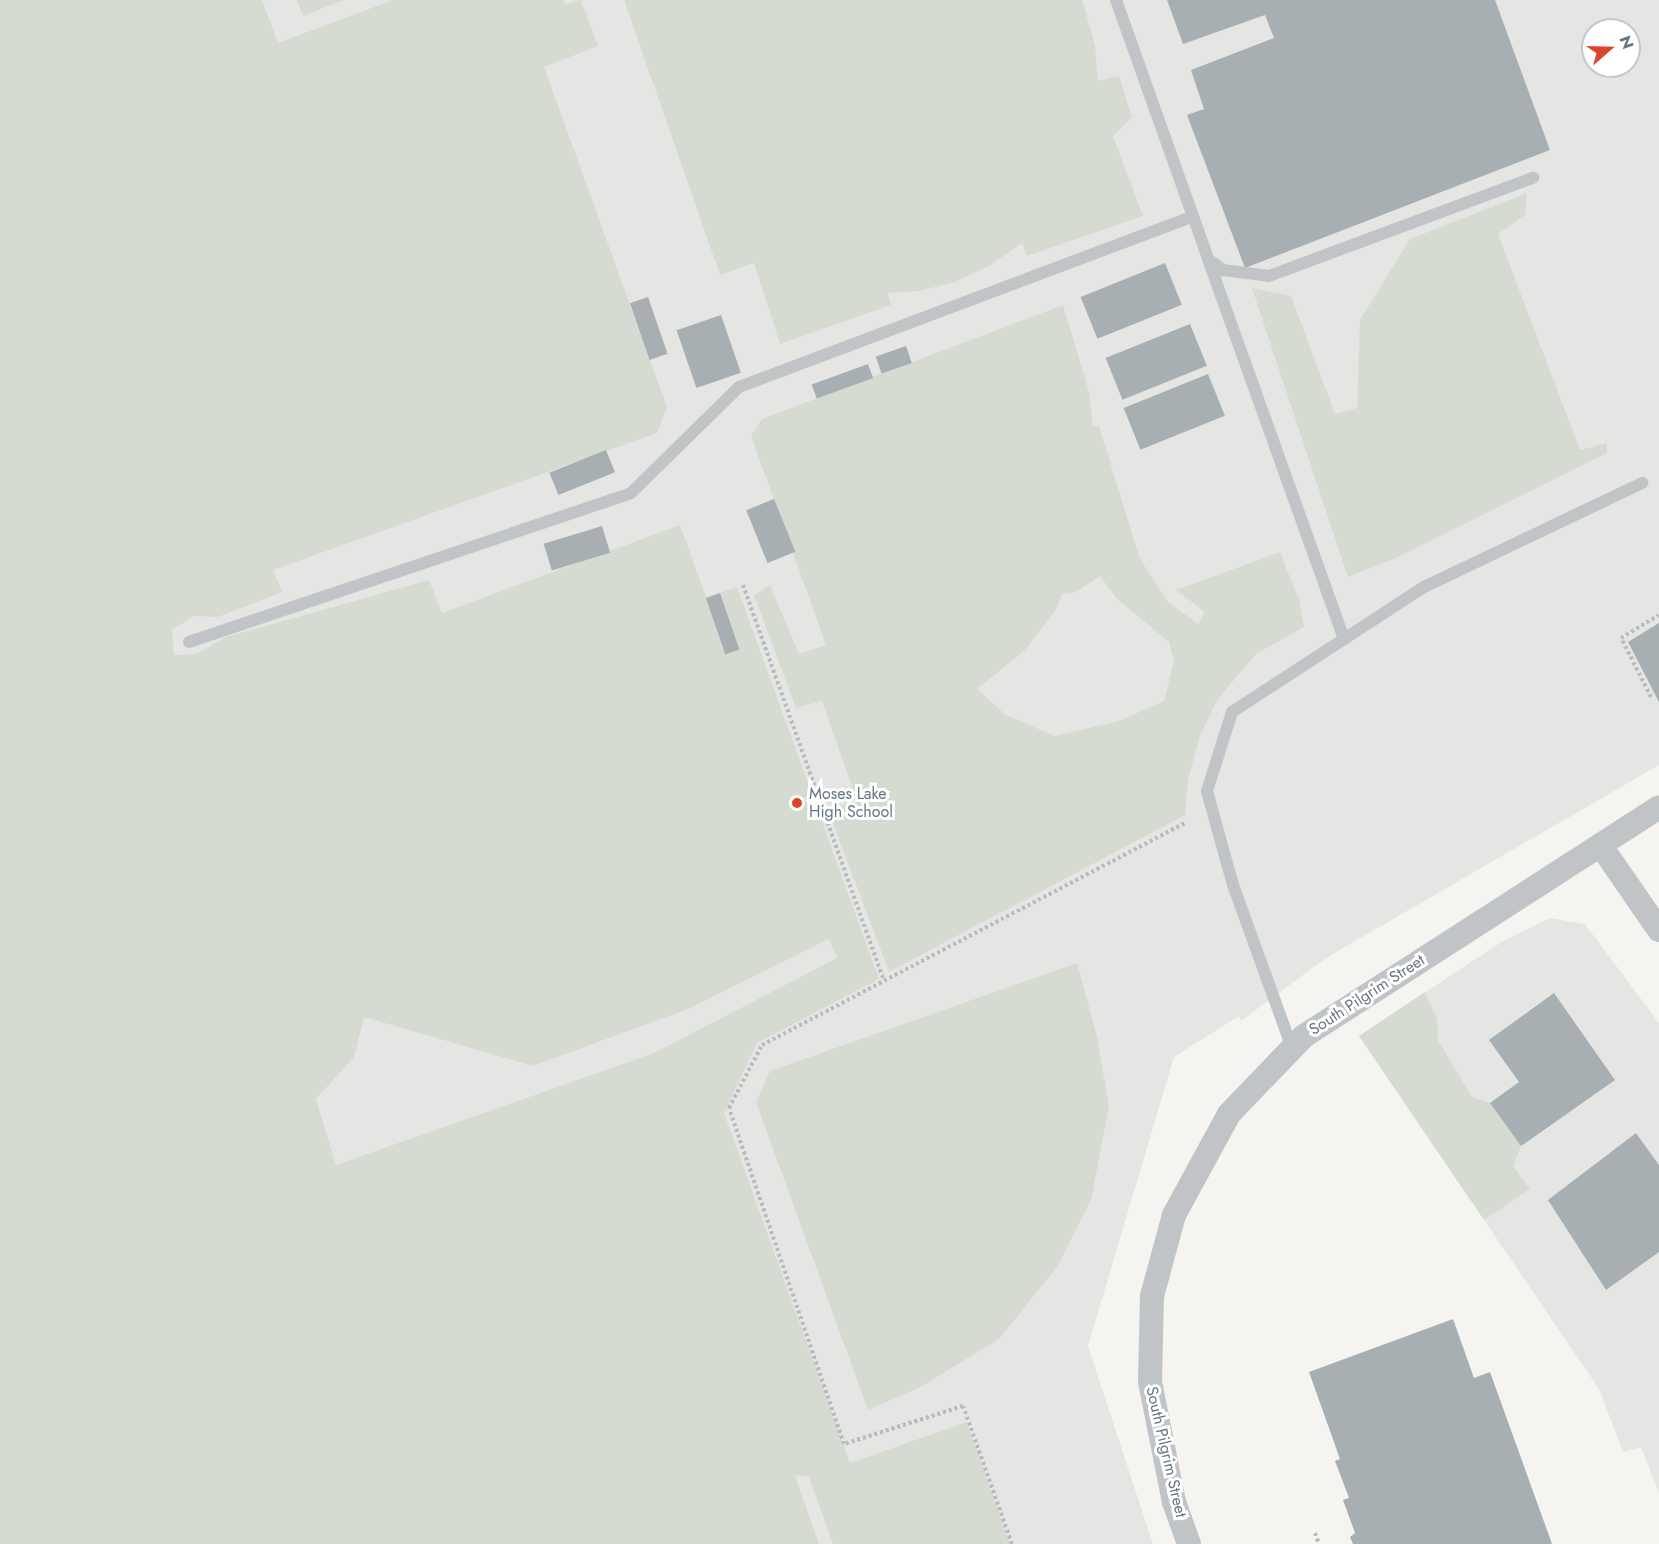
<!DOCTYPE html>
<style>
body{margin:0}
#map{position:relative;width:1659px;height:1544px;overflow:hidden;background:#f5f4f1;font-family:Jost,sans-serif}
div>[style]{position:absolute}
.built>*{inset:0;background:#e5e6e4}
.green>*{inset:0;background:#d6dbd2}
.building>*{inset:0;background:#a7afb3;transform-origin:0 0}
.path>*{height:4px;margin-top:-2px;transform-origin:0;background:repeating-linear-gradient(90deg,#b8bbbd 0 3px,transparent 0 6px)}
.lane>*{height:12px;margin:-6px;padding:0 6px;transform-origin:6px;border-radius:6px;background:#c0c4c7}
.street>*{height:24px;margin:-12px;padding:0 12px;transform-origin:12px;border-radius:12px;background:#c0c4c7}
.dots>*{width:16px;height:16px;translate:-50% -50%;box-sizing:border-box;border:3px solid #fff;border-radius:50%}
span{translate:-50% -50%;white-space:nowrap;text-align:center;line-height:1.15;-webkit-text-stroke:6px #fff;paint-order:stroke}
.poi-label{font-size:16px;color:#657681}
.left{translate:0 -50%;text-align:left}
.street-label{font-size:16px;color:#657681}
.north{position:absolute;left:1581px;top:18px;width:60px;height:60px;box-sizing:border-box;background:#fff;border:2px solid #c1c8cd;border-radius:50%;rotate:70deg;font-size:16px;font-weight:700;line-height:24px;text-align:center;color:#657681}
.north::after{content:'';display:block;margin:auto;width:21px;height:27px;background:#db472a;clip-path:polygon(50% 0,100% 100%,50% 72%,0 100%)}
</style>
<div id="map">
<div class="built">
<div style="clip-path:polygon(evenodd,0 0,1659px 0,1659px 765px,1326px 958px,1241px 1021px,1239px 1016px,1174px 1057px,1088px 1346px,1153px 1544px,819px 1544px,685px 1166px,0 1284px,0 0,1593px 30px,1629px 30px,1629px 66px,1593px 66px,1593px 30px)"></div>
<div style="clip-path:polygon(1550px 918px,1585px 924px,1659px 1023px,1659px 1493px,1641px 1447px,1623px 1452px,1599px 1389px,1359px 1036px,1503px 941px)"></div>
</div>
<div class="green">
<div style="clip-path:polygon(evenodd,0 0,262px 0,278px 43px,393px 0,563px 0,565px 4px,581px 0,598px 46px,544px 67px,667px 407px,657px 433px,273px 570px,282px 592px,218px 617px,194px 616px,172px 630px,174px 655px,196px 654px,226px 637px,429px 580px,442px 613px,680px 525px,727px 655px,740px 650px,720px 593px,737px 587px,879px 979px,757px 1043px,724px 1113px,850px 1463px,967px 1422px,1010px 1544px,833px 1544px,809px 1477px,795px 1475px,819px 1544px,0 1544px,0 0,829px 939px,837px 958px,654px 1053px,336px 1165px,316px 1099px,354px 1057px,364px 1017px,533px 1066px,688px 1009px,829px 939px)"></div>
<div style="clip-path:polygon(297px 0,344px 0,303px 16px)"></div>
<div style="clip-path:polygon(624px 0,1082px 0,1095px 45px,1098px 81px,1119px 76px,1132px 117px,1113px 136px,1143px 216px,1027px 256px,1022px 243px,989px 266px,955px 282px,919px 291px,888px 293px,891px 305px,780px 344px,754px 263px,720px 275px)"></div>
<div style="clip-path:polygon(1527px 193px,1525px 215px,1498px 234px,1580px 450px,1607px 443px,1607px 453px,1396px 558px,1348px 577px,1252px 288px,1291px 296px,1335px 414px,1357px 408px,1360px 320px,1410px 239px)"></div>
<div style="clip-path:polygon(evenodd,1063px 305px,1089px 392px,1093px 427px,1099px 426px,1140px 559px,1168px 602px,1198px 624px,1205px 612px,1176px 590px,1280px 552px,1299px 600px,1304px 627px,1256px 654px,1217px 700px,1200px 736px,1188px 780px,1185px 815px,889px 972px,828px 810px,857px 801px,822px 701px,796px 708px,754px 595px,770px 585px,799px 654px,826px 645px,751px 436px,762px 419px,1063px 305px,1100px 576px,1116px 598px,1169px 642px,1174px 661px,1164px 701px,1119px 721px,1055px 736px,1006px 715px,977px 689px,1025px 650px,1056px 609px,1062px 594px,1076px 592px,1100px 576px)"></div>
<div style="clip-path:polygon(1077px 963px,1097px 1036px,1109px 1107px,1091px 1200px,1057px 1267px,999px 1339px,919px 1388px,868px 1410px,756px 1102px,770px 1071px)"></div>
<div style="clip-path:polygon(1425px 992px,1437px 1019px,1438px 1040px,1472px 1097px,1490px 1103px,1521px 1146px,1513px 1166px,1530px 1189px,1484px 1220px,1359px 1036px)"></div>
</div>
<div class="building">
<div style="clip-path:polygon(1167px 0,1495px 0,1550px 150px,1245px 268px,1187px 115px,1204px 109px,1191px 70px,1274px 38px,1265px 15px,1183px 44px)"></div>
<div style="left:1165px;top:263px;width:45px;height:91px;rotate:68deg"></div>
<div style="left:648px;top:297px;width:60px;height:19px;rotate:71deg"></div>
<div style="left:721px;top:315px;width:61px;height:47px;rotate:71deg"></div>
<div style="left:1190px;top:324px;width:45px;height:91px;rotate:68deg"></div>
<div style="left:906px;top:346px;width:18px;height:32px;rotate:71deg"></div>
<div style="left:868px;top:364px;width:15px;height:60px;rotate:70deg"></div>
<div style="left:1208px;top:374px;width:45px;height:91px;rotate:68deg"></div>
<div style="left:606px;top:450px;width:24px;height:61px;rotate:68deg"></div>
<div style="left:774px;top:499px;width:57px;height:30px;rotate:68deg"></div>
<div style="left:602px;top:526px;width:28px;height:61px;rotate:73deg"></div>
<div style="left:720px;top:593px;width:60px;height:15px;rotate:71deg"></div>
<div style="clip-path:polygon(1659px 623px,1659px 702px,1628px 642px)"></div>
<div style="clip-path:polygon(1554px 993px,1615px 1080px,1521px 1146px,1490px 1103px,1519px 1082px,1489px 1040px)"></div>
<div style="clip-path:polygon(1636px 1133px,1659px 1165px,1659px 1252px,1606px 1290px,1548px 1200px)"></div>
<div style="clip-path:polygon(1453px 1319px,1474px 1378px,1490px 1372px,1552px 1544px,1353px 1544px,1350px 1537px,1355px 1533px,1343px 1500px,1349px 1498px,1335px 1461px,1340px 1459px,1309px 1372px)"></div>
</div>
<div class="path">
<div style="left:743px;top:585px;width:420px;rotate:70.4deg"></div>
<div style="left:1651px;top:697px;width:66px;rotate:-117deg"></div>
<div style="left:1621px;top:638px;width:44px;rotate:-31.2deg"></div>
<div style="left:1315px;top:1533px;width:12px;rotate:70deg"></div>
<div style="left:1012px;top:1544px;width:146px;rotate:-109.5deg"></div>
<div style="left:963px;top:1406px;width:125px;rotate:162.3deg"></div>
<div style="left:844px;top:1444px;width:355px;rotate:-108.9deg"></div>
<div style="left:729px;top:1108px;width:71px;rotate:-62.4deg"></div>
<div style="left:762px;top:1045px;width:480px;rotate:-27.7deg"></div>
</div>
<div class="lane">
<div style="left:1116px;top:0;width:275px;rotate:70.4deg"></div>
<div style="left:1208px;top:259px;width:19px;rotate:36deg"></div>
<div style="left:1223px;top:270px;width:46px;rotate:7.4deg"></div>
<div style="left:1269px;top:276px;width:282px;rotate:-20.4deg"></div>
<div style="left:1208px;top:259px;width:404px;rotate:70.3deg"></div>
<div style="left:189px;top:642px;width:466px;rotate:-18.6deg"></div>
<div style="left:631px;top:493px;width:151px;rotate:-44.5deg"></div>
<div style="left:739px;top:387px;width:485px;rotate:-20.6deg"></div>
<div style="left:1292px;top:1048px;width:173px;rotate:-109.9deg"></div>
<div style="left:1233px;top:885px;width:98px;rotate:-105.5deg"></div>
<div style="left:1207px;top:791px;width:83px;rotate:-72.4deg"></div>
<div style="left:1232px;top:712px;width:229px;rotate:-33.1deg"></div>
<div style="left:1424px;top:587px;width:242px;rotate:-25.5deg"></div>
</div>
<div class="street">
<div style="left:1601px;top:846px;width:102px;rotate:55.4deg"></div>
<div style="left:1189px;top:1544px;width:45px;rotate:-109.7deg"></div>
<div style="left:1174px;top:1502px;width:122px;rotate:-101.3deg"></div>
<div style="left:1150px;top:1382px;width:86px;rotate:-88.7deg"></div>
<div style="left:1152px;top:1296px;width:84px;rotate:-74.8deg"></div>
<div style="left:1174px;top:1215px;width:115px;rotate:-61.4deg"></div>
<div style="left:1229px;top:1114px;width:108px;rotate:-46.1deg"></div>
<div style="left:1304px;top:1036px;width:422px;rotate:-32.8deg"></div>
</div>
<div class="dots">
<div style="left:797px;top:803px;background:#db472a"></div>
</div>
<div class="poi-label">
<span class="left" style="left:809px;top:803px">Moses Lake<br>High School</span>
</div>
<div class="street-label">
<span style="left:1367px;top:995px;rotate:-33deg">South Pilgrim Street</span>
<span style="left:1166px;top:1452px;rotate:77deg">South Pilgrim Street</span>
</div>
<div class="north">N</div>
</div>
